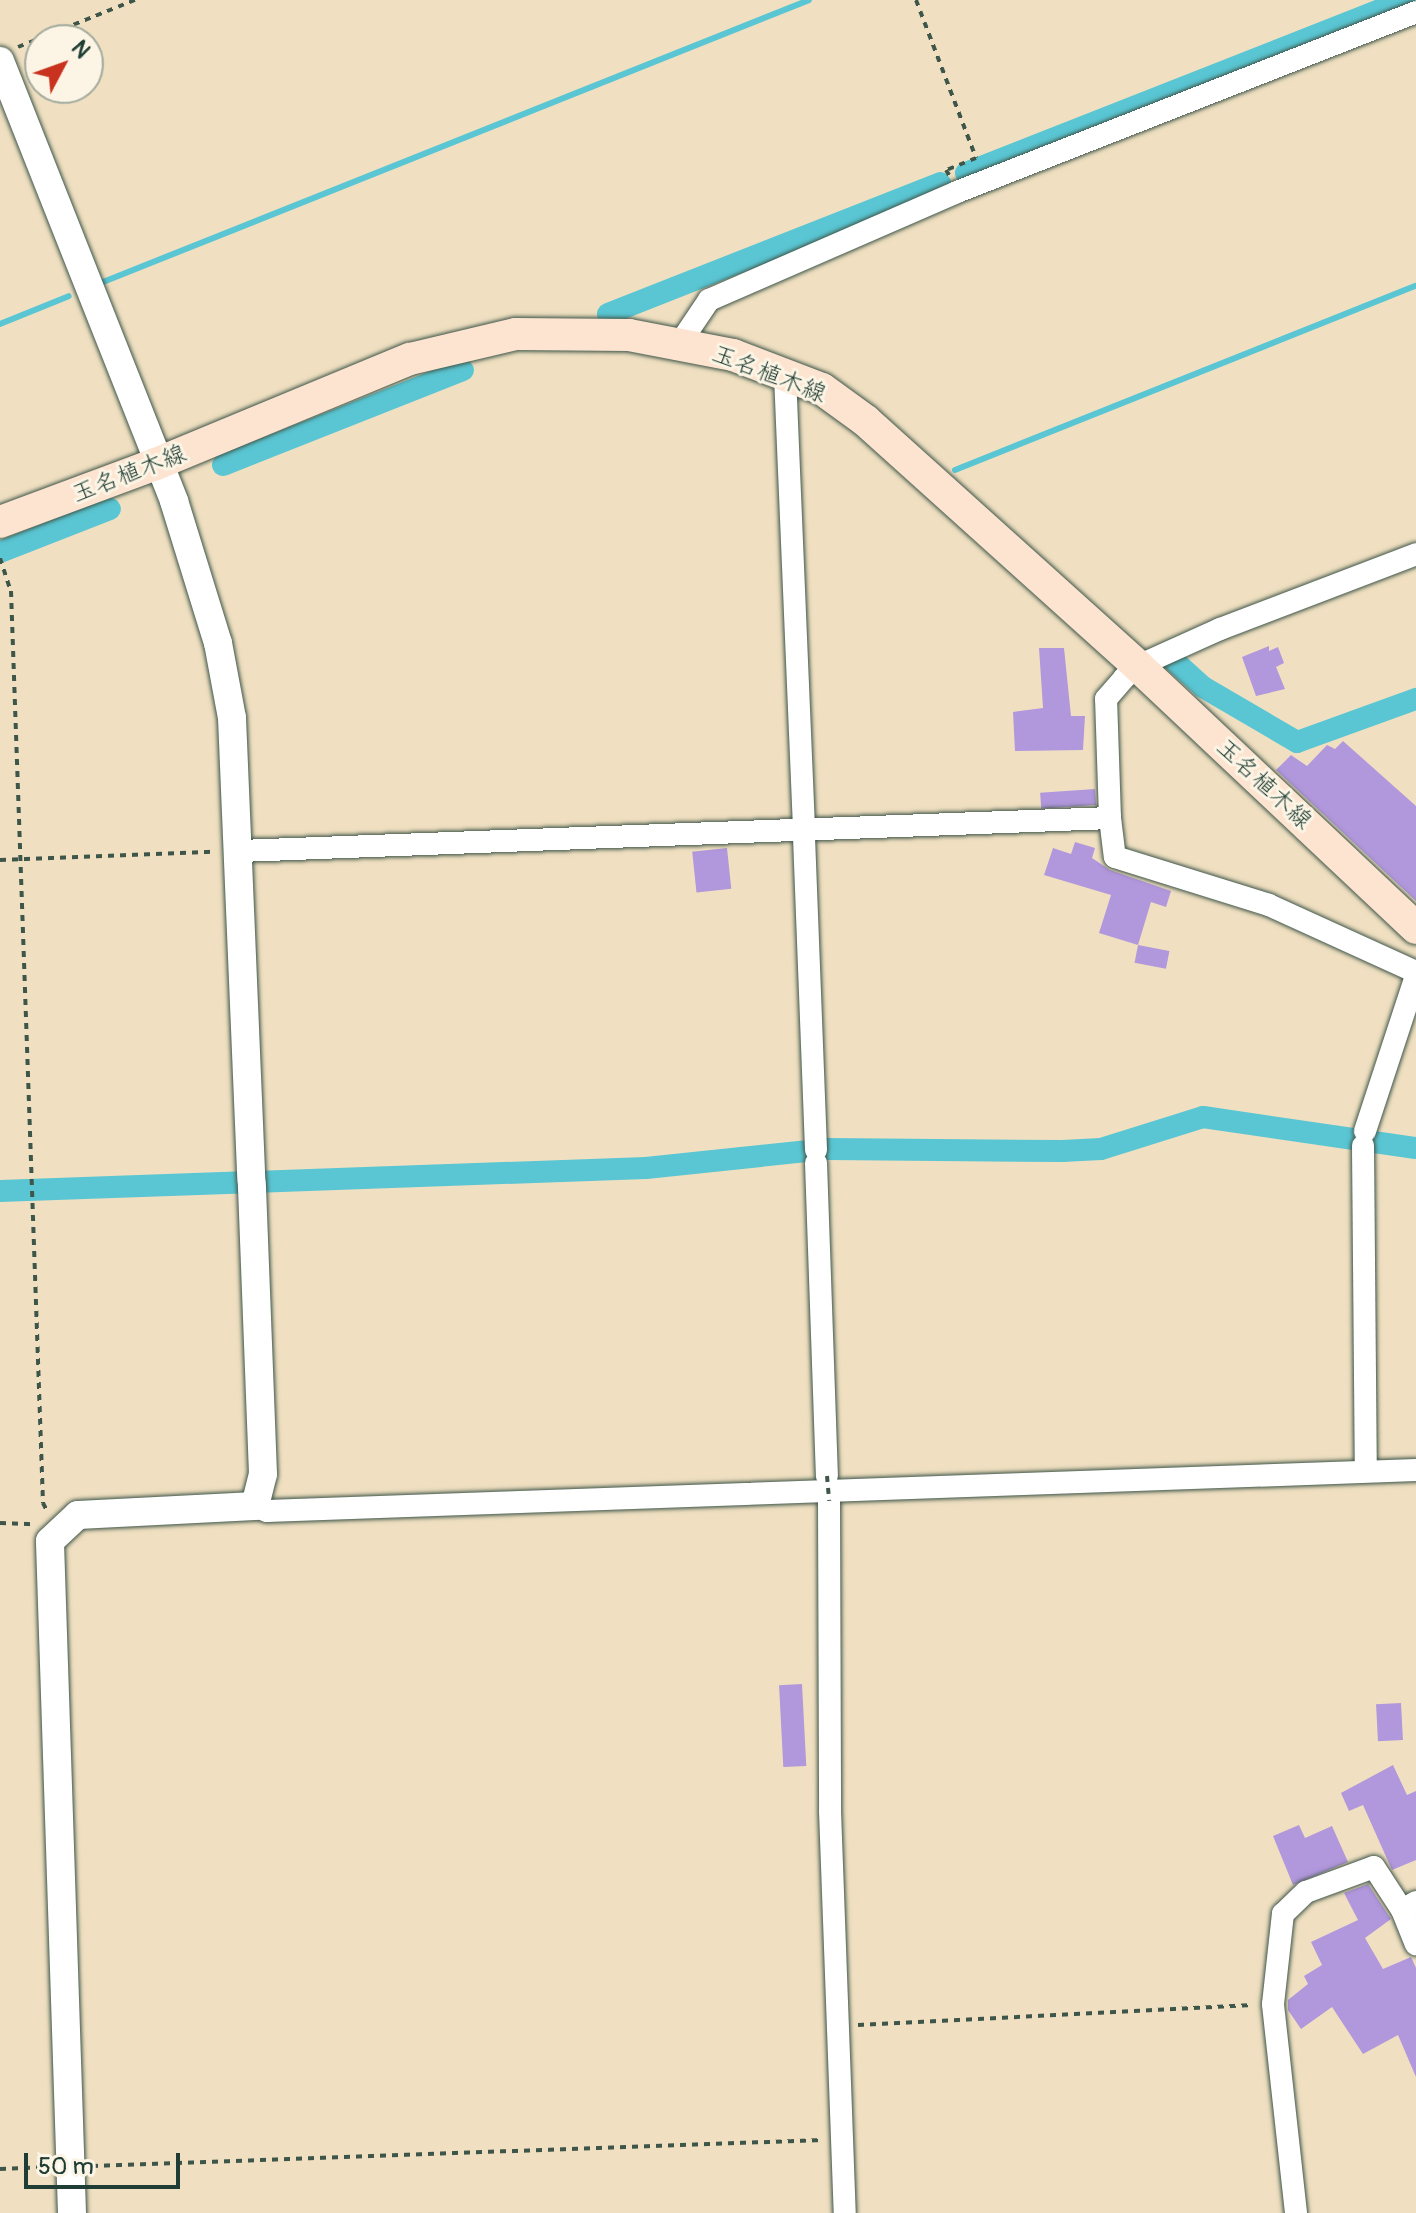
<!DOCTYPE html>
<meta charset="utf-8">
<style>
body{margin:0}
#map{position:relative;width:1416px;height:2213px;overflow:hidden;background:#f0e0c1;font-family:Pangolin,"Klee One",sans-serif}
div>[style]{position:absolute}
.stream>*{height:6px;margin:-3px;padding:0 3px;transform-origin:3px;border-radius:3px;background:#5ac6d3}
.canal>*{height:22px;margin:-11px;padding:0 11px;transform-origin:11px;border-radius:11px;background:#5ac6d3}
.building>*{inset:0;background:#b197dc;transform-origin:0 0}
.path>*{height:4px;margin-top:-2px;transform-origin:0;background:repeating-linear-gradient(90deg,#3e5549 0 6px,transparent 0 12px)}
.roads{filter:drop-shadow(0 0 2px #3e5549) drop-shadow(0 0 2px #3e5549)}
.minor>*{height:22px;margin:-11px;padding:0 11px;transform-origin:11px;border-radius:11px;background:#fff}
.tertiary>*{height:28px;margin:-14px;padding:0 14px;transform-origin:14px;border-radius:14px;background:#fff}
.secondary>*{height:32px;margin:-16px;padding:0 16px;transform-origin:16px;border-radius:16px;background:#fde4d1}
.path-bridge>*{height:4px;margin-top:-2px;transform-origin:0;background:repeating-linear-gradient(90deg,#3e5549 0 6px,transparent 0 12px)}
span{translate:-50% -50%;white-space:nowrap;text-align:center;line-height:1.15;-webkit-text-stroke:6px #fcf5e5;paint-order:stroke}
.street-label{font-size:24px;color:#1f3d34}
.north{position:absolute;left:24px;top:24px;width:80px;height:80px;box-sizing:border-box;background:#fcf5e5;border:2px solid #a4ab9e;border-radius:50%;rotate:49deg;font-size:22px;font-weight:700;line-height:32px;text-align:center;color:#1f3d34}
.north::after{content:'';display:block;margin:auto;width:28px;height:36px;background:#c8321e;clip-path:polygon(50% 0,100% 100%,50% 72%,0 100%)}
.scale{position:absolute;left:24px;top:2153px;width:156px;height:36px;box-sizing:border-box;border:4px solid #1f3d34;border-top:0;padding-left:10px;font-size:24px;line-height:28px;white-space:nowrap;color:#1f3d34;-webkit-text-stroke:6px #fcf5e5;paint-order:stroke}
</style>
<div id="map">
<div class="stream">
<div style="left:103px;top:282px;width:760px;rotate:-21.77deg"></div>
<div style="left:0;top:324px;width:74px;rotate:-22.1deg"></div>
<div style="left:955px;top:470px;width:496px;rotate:-21.8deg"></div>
</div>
<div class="canal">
<div style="left:966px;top:173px;width:472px;rotate:-21.5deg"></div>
<div style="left:608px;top:314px;width:357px;rotate:-21.5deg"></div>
<div style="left:223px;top:465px;width:258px;rotate:-21.6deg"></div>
<div style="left:0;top:552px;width:118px;rotate:-21.4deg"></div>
<div style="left:1172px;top:659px;width:42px;rotate:42.1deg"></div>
<div style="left:1203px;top:687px;width:109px;rotate:30.3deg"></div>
<div style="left:1297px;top:742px;width:127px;rotate:-19.9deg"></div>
<div style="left:0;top:1191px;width:646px;rotate:-2.04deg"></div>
<div style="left:646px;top:1168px;width:183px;rotate:-6deg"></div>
<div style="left:828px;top:1149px;width:234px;rotate:0.5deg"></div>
<div style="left:1062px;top:1151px;width:39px;rotate:-3deg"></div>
<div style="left:1101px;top:1149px;width:107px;rotate:-17.4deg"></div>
<div style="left:1203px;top:1117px;width:215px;rotate:8.3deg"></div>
</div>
<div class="building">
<div style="clip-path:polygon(1269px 646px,1269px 651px,1278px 647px,1284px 663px,1276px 667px,1285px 689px,1256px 696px,1242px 657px)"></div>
<div style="clip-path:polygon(1039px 648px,1064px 648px,1071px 716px,1085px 716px,1083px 750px,1015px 751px,1013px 712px,1043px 708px)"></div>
<div style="clip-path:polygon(1343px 741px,1416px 806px,1416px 901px,1276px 770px,1291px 755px,1307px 766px,1327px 745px,1335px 749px)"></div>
<div style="left:1095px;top:789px;width:16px;height:55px;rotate:86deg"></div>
<div style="clip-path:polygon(1075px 842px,1095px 848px,1092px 858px,1110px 870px,1171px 891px,1166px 907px,1151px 902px,1138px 945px,1099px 933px,1111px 895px,1044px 875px,1053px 848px,1071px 854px)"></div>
<div style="left:727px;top:848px;width:41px;height:35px;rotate:84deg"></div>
<div style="left:1138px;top:945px;width:32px;height:18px;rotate:11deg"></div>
<div style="left:802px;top:1684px;width:82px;height:23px;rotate:87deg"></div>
<div style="left:1401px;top:1703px;width:37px;height:25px;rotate:87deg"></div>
<div style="clip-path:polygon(1393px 1765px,1407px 1795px,1416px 1791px,1416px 1860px,1392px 1870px,1363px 1805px,1349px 1811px,1341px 1793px)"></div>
<div style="clip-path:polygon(1299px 1825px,1305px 1838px,1332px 1826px,1348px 1862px,1293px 1885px,1273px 1836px)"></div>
<div style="clip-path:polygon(1368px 1884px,1391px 1919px,1365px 1938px,1383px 1969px,1411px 1957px,1416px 1968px,1416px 2077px,1398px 2035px,1363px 2054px,1332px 2007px,1301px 2029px,1288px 2010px,1288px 2000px,1308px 1984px,1304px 1976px,1322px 1965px,1311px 1942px,1358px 1920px,1344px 1893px)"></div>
</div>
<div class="path">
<div style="left:916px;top:0;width:169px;rotate:69.2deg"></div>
<div style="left:976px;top:158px;width:32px;rotate:158deg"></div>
<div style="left:946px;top:170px;width:6px;rotate:59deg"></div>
<div style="left:18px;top:47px;width:126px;rotate:-21.9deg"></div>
<div style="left:0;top:558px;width:35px;rotate:72deg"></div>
<div style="left:11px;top:591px;width:913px;rotate:87.99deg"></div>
<div style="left:43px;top:1503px;width:11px;rotate:63deg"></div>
<div style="left:0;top:860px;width:213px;rotate:-2.2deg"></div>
<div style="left:0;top:1523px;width:34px;rotate:2deg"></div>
<div style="left:858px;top:2025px;width:395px;rotate:-2.9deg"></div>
<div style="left:92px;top:2166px;width:731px;rotate:-2.04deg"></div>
<div style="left:0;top:2169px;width:48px;rotate:-2.4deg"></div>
</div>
<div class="roads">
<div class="minor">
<div style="left:680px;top:343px;width:52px;rotate:-56deg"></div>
<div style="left:709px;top:300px;width:270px;rotate:-23.5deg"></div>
<div style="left:957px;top:192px;width:493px;rotate:-21.4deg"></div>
<div style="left:785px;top:375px;width:452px;rotate:87.6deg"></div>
<div style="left:1110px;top:818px;width:39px;rotate:83deg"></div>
<div style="left:1115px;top:857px;width:161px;rotate:17.3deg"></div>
<div style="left:1269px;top:905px;width:162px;rotate:24.5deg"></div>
<div style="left:804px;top:837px;width:313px;rotate:87.8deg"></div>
<div style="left:240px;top:851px;width:871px;rotate:-2.17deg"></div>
<div style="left:1110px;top:818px;width:119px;rotate:-91.9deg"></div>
<div style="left:1106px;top:699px;width:28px;rotate:-49deg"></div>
<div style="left:1124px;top:678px;width:18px;rotate:-41deg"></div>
<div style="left:1138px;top:666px;width:90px;rotate:-24.3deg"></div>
<div style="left:1220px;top:629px;width:210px;rotate:-20.9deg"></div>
<div style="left:1365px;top:1131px;width:163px;rotate:-71.8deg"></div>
<div style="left:1363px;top:1146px;width:325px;rotate:89.5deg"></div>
<div style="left:816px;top:1163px;width:313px;rotate:88deg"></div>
<div style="left:829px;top:1501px;width:310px;rotate:89.8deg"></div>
<div style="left:830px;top:1811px;width:402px;rotate:87.9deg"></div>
<div style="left:255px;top:1506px;width:13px;rotate:23deg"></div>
<div style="left:267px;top:1511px;width:1150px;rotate:-2.04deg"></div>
<div style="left:1416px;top:1902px;width:16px;rotate:150deg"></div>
<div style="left:1402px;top:1910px;width:37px;rotate:68deg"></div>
<div style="left:1296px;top:2213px;width:210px;rotate:-96.3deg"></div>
<div style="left:1273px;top:2004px;width:91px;rotate:-83.7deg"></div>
<div style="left:1283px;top:1914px;width:32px;rotate:-44deg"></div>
<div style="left:1306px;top:1892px;width:72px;rotate:-20.2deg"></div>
<div style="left:1374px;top:1867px;width:51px;rotate:56.9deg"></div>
</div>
<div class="tertiary">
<div style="left:0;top:61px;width:473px;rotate:68.4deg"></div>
<div style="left:174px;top:501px;width:149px;rotate:72.8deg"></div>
<div style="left:218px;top:643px;width:76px;rotate:79.4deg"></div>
<div style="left:232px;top:718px;width:461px;rotate:87.6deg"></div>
<div style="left:72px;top:2213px;width:672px;rotate:-91.88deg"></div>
<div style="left:50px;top:1541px;width:38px;rotate:-43deg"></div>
<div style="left:78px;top:1515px;width:177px;rotate:-2.9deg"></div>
<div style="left:255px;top:1506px;width:33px;rotate:-76deg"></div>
<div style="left:263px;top:1474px;width:290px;rotate:-92.2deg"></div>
</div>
<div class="secondary">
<div style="left:0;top:522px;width:166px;rotate:-20.4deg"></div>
<div style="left:156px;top:464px;width:275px;rotate:-22.5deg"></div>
<div style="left:410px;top:359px;width:109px;rotate:-13.3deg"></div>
<div style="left:516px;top:334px;width:113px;rotate:0.5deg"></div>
<div style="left:629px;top:335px;width:106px;rotate:10.9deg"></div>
<div style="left:733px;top:355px;width:95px;rotate:20.9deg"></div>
<div style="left:822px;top:389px;width:54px;rotate:36deg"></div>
<div style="left:866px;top:421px;width:366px;rotate:42deg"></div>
<div style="left:1138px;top:666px;width:382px;rotate:43.3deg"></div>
</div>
</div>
<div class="path-bridge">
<div style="left:827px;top:1476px;width:25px;rotate:85deg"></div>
</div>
<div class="street-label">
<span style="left:769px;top:374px;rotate:21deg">玉名植木線</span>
<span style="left:129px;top:474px;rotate:-21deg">玉名植木線</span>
<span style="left:1264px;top:784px;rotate:43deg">玉名植木線</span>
</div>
<div class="north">N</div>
<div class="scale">50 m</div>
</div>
